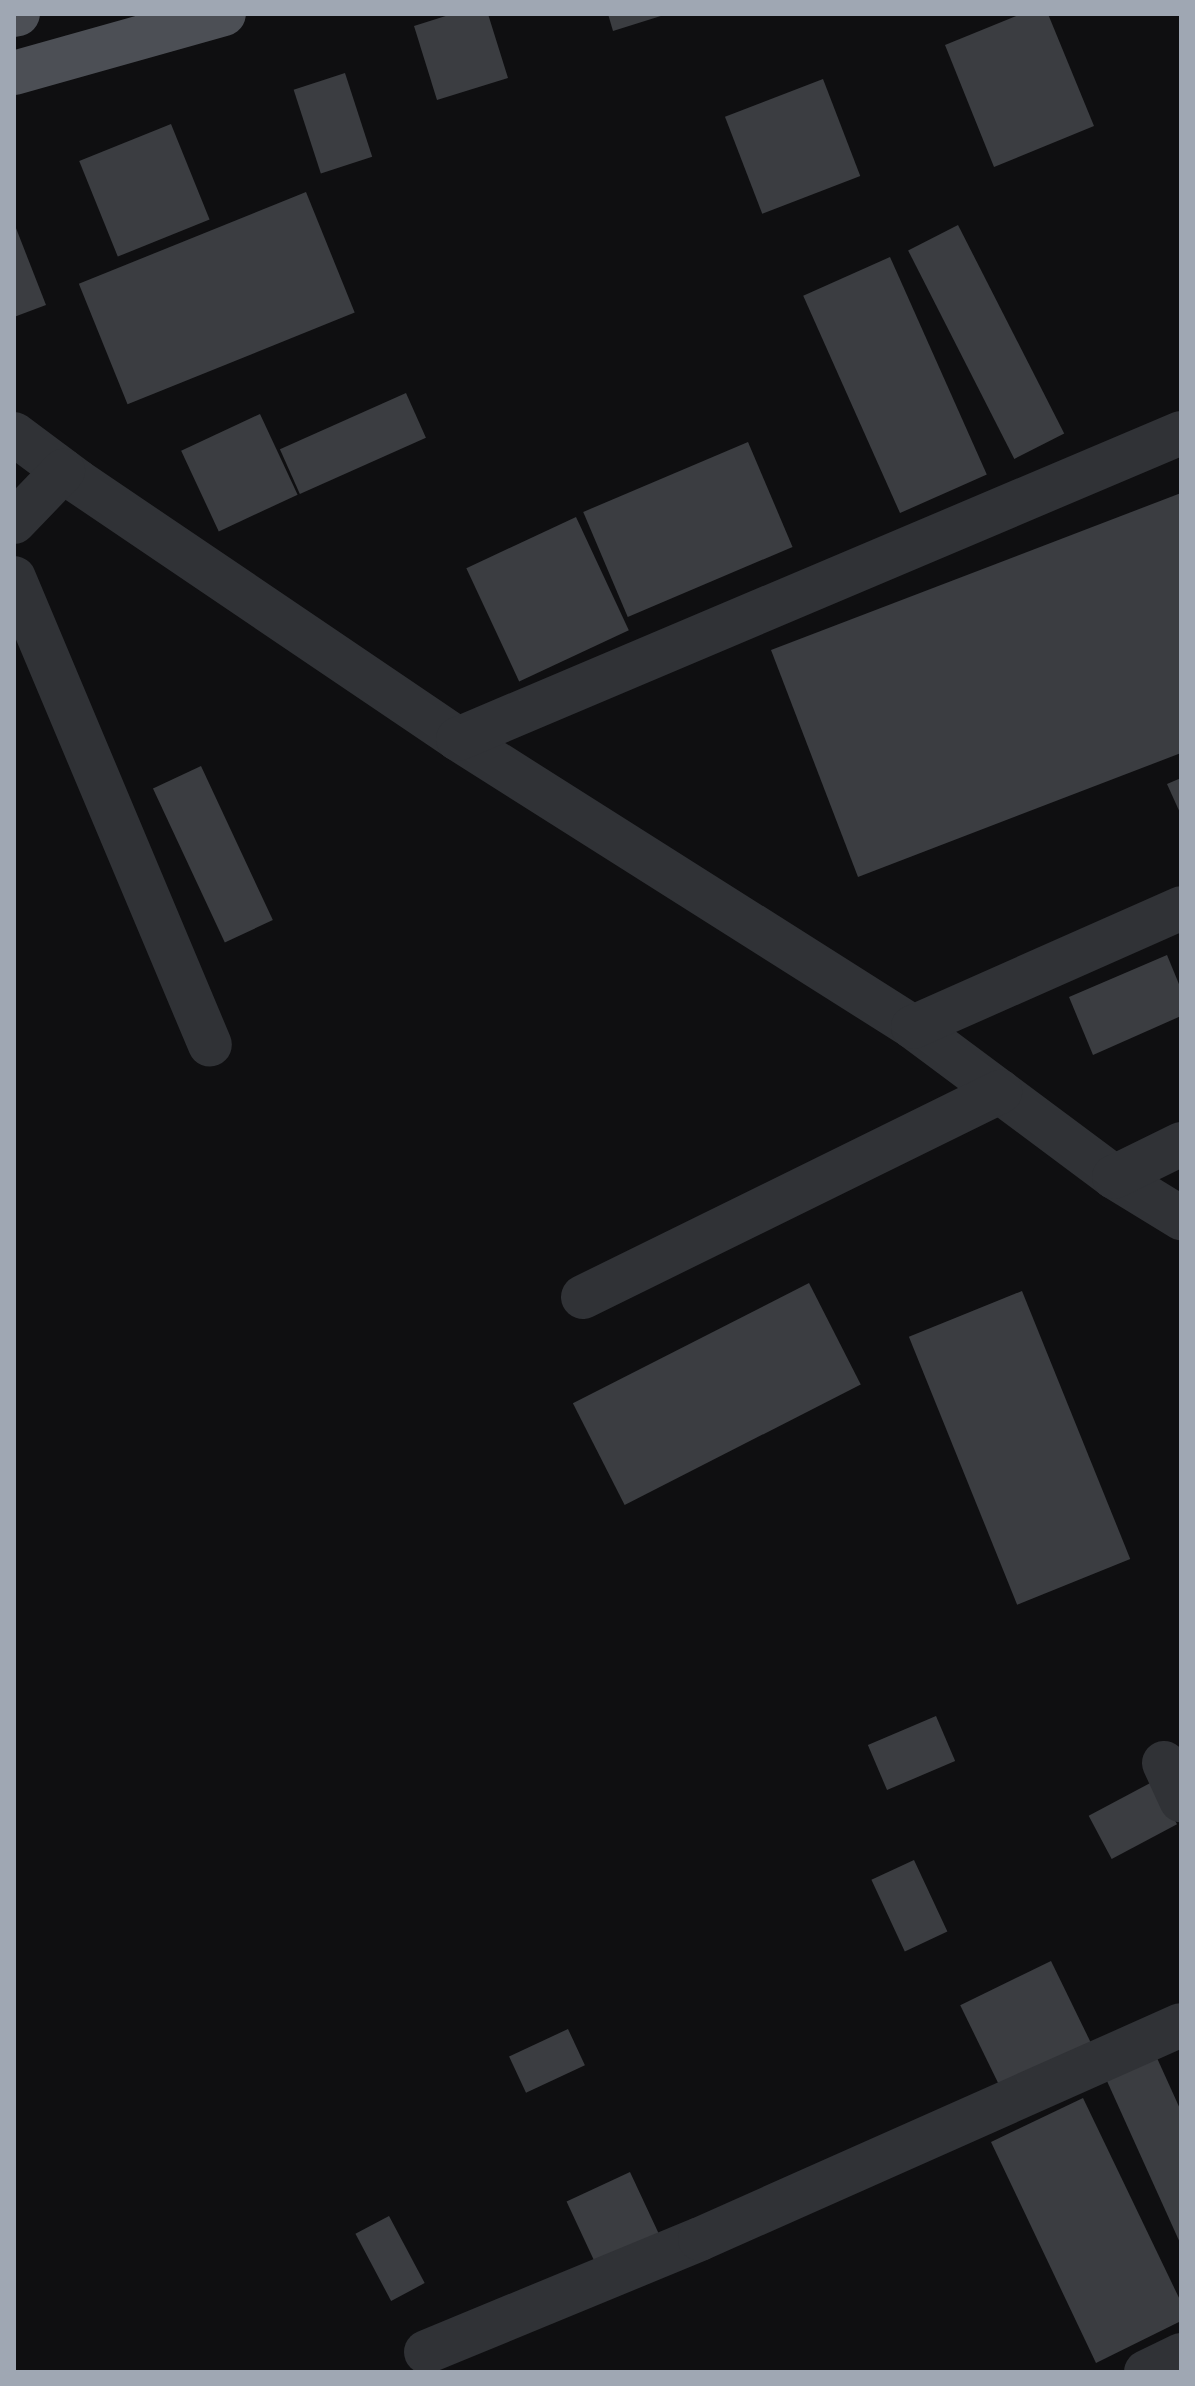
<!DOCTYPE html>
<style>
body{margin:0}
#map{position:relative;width:1195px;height:2386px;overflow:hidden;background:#0f0f11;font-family:"Roboto Condensed",sans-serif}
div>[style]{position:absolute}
.building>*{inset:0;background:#3b3d41;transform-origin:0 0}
.minor>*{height:44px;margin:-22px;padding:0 22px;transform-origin:22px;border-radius:22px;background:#303236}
.major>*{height:44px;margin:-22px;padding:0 22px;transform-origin:22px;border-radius:22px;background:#4c4f55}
span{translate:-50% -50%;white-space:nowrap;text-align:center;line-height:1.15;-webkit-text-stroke:8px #0a0b0c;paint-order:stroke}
.frame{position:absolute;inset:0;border:16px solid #9fa7b3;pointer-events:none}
</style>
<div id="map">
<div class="building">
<div style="clip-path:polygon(452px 14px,488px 14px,508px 78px,437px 100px,414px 26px)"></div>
<div style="clip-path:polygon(608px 14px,663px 14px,664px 15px,613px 31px)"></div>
<div style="clip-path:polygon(1021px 14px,1048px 14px,1094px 126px,994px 167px,945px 45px)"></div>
<div style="left:345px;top:73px;width:88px;height:54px;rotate:72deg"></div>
<div style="left:823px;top:79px;width:104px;height:105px;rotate:69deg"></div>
<div style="left:171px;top:124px;width:103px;height:99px;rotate:68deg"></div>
<div style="left:306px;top:192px;width:130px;height:245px;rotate:68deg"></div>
<div style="clip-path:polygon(14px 223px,46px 305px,14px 317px)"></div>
<div style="left:958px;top:225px;width:234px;height:56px;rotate:63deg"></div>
<div style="left:890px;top:257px;width:238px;height:95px;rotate:66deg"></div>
<div style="left:406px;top:393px;width:49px;height:138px;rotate:66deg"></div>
<div style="left:260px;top:414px;width:89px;height:87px;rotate:65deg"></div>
<div style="left:748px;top:442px;width:114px;height:179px;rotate:67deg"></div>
<div style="clip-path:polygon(1181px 493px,1181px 753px,858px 877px,771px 650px)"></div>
<div style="left:576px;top:517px;width:125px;height:121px;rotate:65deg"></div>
<div style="left:201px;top:766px;width:170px;height:53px;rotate:65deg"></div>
<div style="clip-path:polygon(1181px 778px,1181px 815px,1167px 784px)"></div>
<div style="clip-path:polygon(1167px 955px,1181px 989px,1181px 1016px,1093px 1055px,1069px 997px)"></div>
<div style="left:809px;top:1283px;width:114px;height:265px;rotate:63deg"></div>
<div style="left:1022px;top:1291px;width:289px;height:122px;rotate:68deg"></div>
<div style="left:936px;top:1716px;width:49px;height:74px;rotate:67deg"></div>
<div style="left:1154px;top:1781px;width:49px;height:74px;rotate:62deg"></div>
<div style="left:914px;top:1860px;width:79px;height:47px;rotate:65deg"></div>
<div style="left:1051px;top:1961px;width:104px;height:101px;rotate:64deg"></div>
<div style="left:568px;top:2029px;width:40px;height:65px;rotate:65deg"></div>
<div style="clip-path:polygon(1152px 2047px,1181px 2111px,1181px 2245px,1102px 2070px)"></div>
<div style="clip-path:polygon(1083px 2098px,1181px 2302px,1181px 2321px,1096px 2363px,991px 2142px)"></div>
<div style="left:630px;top:2172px;width:69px;height:70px;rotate:65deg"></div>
<div style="left:389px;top:2216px;width:76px;height:38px;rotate:62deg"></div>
</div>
<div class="minor">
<div style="left:14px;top:434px;width:79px;rotate:36.7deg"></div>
<div style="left:77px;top:481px;width:460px;rotate:34.1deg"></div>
<div style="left:458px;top:739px;width:538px;rotate:32.33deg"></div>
<div style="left:913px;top:1027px;width:251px;rotate:36.7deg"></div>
<div style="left:1114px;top:1177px;width:79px;rotate:31.5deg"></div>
<div style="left:14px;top:522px;width:71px;rotate:-46.1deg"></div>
<div style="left:14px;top:578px;width:506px;rotate:67.23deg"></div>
<div style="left:458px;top:739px;width:785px;rotate:-22.94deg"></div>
<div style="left:913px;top:1027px;width:293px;rotate:-23.9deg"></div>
<div style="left:1114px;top:1177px;width:75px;rotate:-26.2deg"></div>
<div style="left:583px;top:1297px;width:465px;rotate:-26.2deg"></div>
<div style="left:1164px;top:1763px;width:41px;rotate:65.3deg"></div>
<div style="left:426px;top:2352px;width:296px;rotate:-22.4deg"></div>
<div style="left:700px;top:2239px;width:526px;rotate:-23.98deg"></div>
<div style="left:1146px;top:2372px;width:39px;rotate:-26deg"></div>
</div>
<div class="major">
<div style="left:14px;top:15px;width:4px;rotate:-14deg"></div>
<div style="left:14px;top:73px;width:218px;rotate:-15.7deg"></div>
</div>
<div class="frame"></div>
</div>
